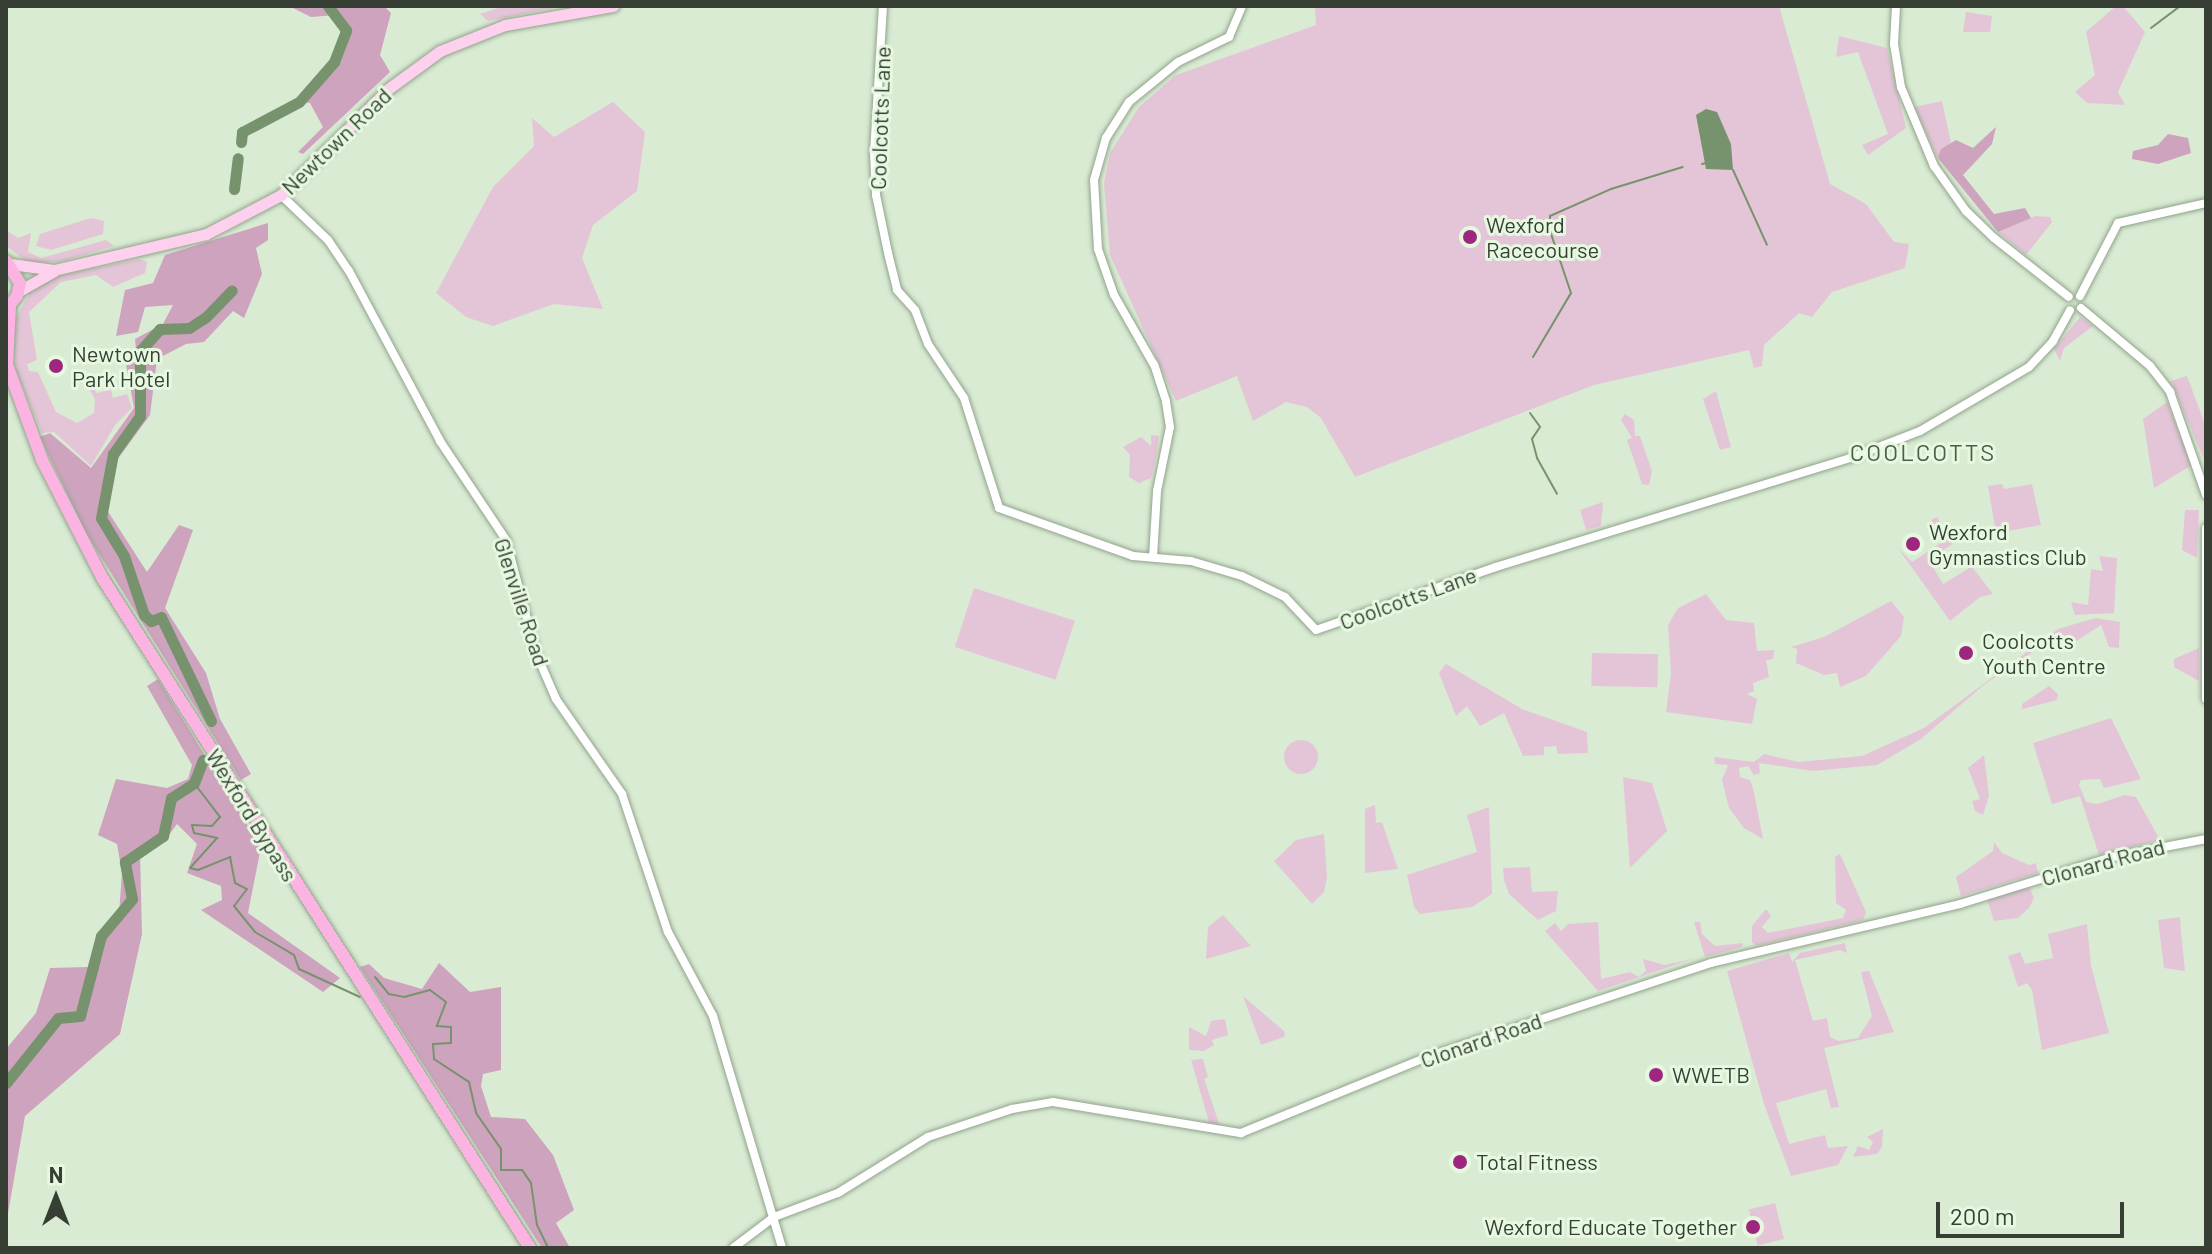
<!DOCTYPE html>
<style>
body{margin:0}
#map{position:relative;width:2212px;height:1254px;overflow:hidden;background:#d9ebd3;font-family:Barlow,sans-serif}
div>[style]{position:absolute}
.green>*{inset:0;background:#e4c5d8;transform-origin:0 0}
.round{border-radius:50%}
.forest>*{inset:0;background:#cea3be}
.water>*{inset:0;background:#77936d}
.stream>*{height:2px;margin:-1px;padding:0 1px;transform-origin:1px;border-radius:1px;background:#77936d}
.river>*{height:11px;margin:-5.5px;padding:0 5.5px;transform-origin:5.5px;border-radius:5.5px;background:#77936d}
.roads{filter:drop-shadow(0 0 2px #92a38c) drop-shadow(0 0 2px #92a38c)}
.minor>*{height:8px;margin:-4px;padding:0 4px;transform-origin:4px;border-radius:4px;background:#fff}
.major>*{height:11px;margin:-5.5px;padding:0 5.5px;transform-origin:5.5px;border-radius:5.5px;background:#fdd1ed}
.highway>*{height:12px;margin:-6px;padding:0 6px;transform-origin:6px;border-radius:6px;background:#fbb3e1}
.dots>*{width:22px;height:22px;translate:-50% -50%;box-sizing:border-box;border:4px solid #e6f9e0;border-radius:50%}
span{translate:-50% -50%;white-space:nowrap;text-align:center;line-height:1.15;-webkit-text-stroke:6px #e6f9e0;paint-order:stroke}
.street-label{font-size:22px;color:#373f35}
.poi-label{font-size:22px;color:#373f35}
.left{translate:0 -50%;text-align:left}
.right{translate:-100% -50%;text-align:right}
.neighbourhood-label{font-size:24px;color:#4e5d48;letter-spacing:2px}
.frame{position:absolute;inset:0;border:8px solid #373f35;pointer-events:none}
.north{position:absolute;left:16px;top:1158px;width:80px;height:80px;-webkit-text-stroke:6px #e6f9e0;paint-order:stroke;rotate:0deg;font-size:22px;font-weight:700;line-height:32px;text-align:center;color:#373f35}
.north::after{content:'';display:block;margin:auto;width:28px;height:36px;background:#373f35;clip-path:polygon(50% 0,100% 100%,50% 72%,0 100%)}
.scale{position:absolute;left:1936px;top:1202px;width:188px;height:36px;box-sizing:border-box;border:4px solid #373f35;border-top:0;padding-left:10px;font-size:24px;line-height:28px;white-space:nowrap;color:#373f35;-webkit-text-stroke:6px #e6f9e0;paint-order:stroke}
</style>
<div id="map">
<div class="green">
<div style="clip-path:polygon(505px 6px,564px 6px,488px 21px,480px 14px)"></div>
<div style="clip-path:polygon(1315px 6px,1779px 6px,1830px 184px,1866px 204px,1894px 242px,1909px 244px,1905px 268px,1832px 292px,1812px 317px,1799px 313px,1764px 345px,1762px 366px,1754px 368px,1749px 350px,1594px 385px,1355px 477px,1321px 418px,1307px 407px,1286px 402px,1253px 421px,1237px 376px,1176px 401px,1110px 255px,1104px 184px,1110px 153px,1139px 107px,1176px 75px,1316px 25px)"></div>
<div style="clip-path:polygon(2116px 6px,2123px 6px,2145px 32px,2118px 92px,2125px 105px,2087px 103px,2075px 92px,2095px 75px,2086px 32px)"></div>
<div style="clip-path:polygon(1966px 12px,1992px 16px,1990px 32px,1963px 32px)"></div>
<div style="clip-path:polygon(1839px 36px,1887px 48px,1906px 128px,1868px 155px,1862px 145px,1888px 134px,1858px 52px,1836px 57px)"></div>
<div style="clip-path:polygon(1942px 101px,1951px 143px,1938px 158px,1914px 107px)"></div>
<div style="clip-path:polygon(613px 102px,645px 132px,637px 191px,593px 225px,582px 258px,603px 309px,554px 304px,493px 326px,466px 317px,436px 293px,493px 187px,534px 146px,532px 118px,554px 137px)"></div>
<div style="clip-path:polygon(2035px 216px,2050px 217px,2052px 222px,2026px 255px,1998px 232px)"></div>
<div style="clip-path:polygon(91px 218px,104px 221px,103px 234px,51px 250px,36px 246px,40px 234px)"></div>
<div style="clip-path:polygon(6px 230px,18px 238px,31px 233px,28px 252px,41px 258px,106px 240px,114px 246px,59px 262px,29px 263px,6px 246px)"></div>
<div style="clip-path:polygon(139px 259px,147px 262px,145px 273px,113px 287px,96px 275px,61px 282px,29px 312px,37px 360px,27px 364px,29px 371px,38px 372px,56px 412px,77px 423px,94px 413px,95px 399px,82px 376px,93px 376px,96px 393px,111px 390px,113px 398px,127px 394px,132px 408px,115px 425px,91px 466px,54px 432px,42px 433px,15px 368px,14px 321px,33px 287px,57px 276px)"></div>
<div style="clip-path:polygon(2080px 317px,2093px 326px,2064px 348px,2060px 361px,2054px 349px)"></div>
<div style="clip-path:polygon(2187px 376px,2206px 427px,2206px 464px,2171px 381px)"></div>
<div style="clip-path:polygon(1716px 391px,1731px 447px,1720px 450px,1703px 399px)"></div>
<div style="clip-path:polygon(2167px 402px,2192px 465px,2154px 488px,2143px 419px)"></div>
<div style="clip-path:polygon(1625px 414px,1634px 420px,1635px 436px,1640px 436px,1652px 471px,1649px 485px,1642px 484px,1627px 440px,1632px 438px,1621px 420px)"></div>
<div style="clip-path:polygon(1151px 435px,1159px 436px,1155px 463px,1151px 478px,1139px 483px,1129px 477px,1130px 455px,1123px 447px,1141px 437px,1151px 446px)"></div>
<div style="clip-path:polygon(2002px 484px,2004px 489px,2032px 484px,2041px 525px,1996px 533px,1988px 486px)"></div>
<div style="clip-path:polygon(1603px 502px,1601px 526px,1586px 530px,1580px 510px)"></div>
<div style="clip-path:polygon(2185px 510px,2199px 510px,2197px 558px,2182px 550px)"></div>
<div style="clip-path:polygon(1937px 517px,1953px 544px,1928px 559px,1943px 584px,1968px 569px,1962px 559px,1966px 559px,1993px 594px,1980px 597px,1950px 621px,1898px 548px,1912px 562px,1944px 541px,1931px 520px)"></div>
<div style="clip-path:polygon(2099px 556px,2117px 558px,2114px 613px,2075px 615px,2071px 602px,2088px 605px,2091px 569px,2103px 571px)"></div>
<div style="left:974px;top:588px;width:106px;height:62px;rotate:18deg"></div>
<div style="clip-path:polygon(1706px 594px,1726px 620px,1754px 623px,1757px 651px,1774px 650px,1773px 659px,1766px 660px,1769px 677px,1753px 683px,1754px 691px,1747px 694px,1757px 699px,1752px 724px,1666px 712px,1671px 673px,1668px 625px,1678px 608px)"></div>
<div style="clip-path:polygon(1891px 601px,1904px 617px,1901px 636px,1866px 676px,1840px 687px,1837px 673px,1824px 675px,1796px 663px,1797px 649px,1791px 647px,1824px 637px)"></div>
<div style="clip-path:polygon(2095px 618px,2120px 622px,2119px 648px,2109px 647px,2101px 625px,2064px 649px,2055px 637px,1985px 684px,1921px 739px,1877px 765px,1813px 771px,1759px 763px,1760px 773px,1754px 775px,1748px 766px,1739px 768px,1740px 777px,1750px 780px,1753px 788px,1763px 839px,1744px 828px,1729px 808px,1722px 780px,1728px 765px,1715px 764px,1714px 757px,1754px 762px,1764px 754px,1798px 762px,1862px 756px,1924px 728px,2058px 629px)"></div>
<div style="clip-path:polygon(2199px 648px,2199px 681px,2174px 667px,2174px 659px)"></div>
<div style="left:1592px;top:653px;width:66px;height:33px;rotate:1deg"></div>
<div style="clip-path:polygon(1446px 664px,1522px 709px,1587px 732px,1588px 753px,1558px 754px,1556px 746px,1544px 747px,1544px 755px,1523px 756px,1504px 713px,1480px 726px,1467px 706px,1456px 716px,1439px 673px)"></div>
<div style="clip-path:polygon(2049px 686px,2058px 694px,2057px 700px,2022px 709px,2022px 704px)"></div>
<div style="clip-path:polygon(2111px 718px,2141px 779px,2104px 788px,2100px 779px,2081px 780px,2079px 785px,2086px 802px,2098px 804px,2124px 795px,2136px 797px,2160px 840px,2099px 855px,2080px 796px,2052px 804px,2033px 743px)"></div>
<div class="round" style="left:1284px;top:740px;width:34px;height:34px"></div>
<div style="clip-path:polygon(1984px 755px,1989px 796px,1983px 815px,1975px 811px,1972px 801px,1980px 799px,1968px 768px)"></div>
<div style="clip-path:polygon(1623px 777px,1652px 783px,1667px 831px,1630px 868px)"></div>
<div style="clip-path:polygon(1375px 805px,1376px 823px,1382px 822px,1398px 869px,1365px 873px,1365px 809px)"></div>
<div style="clip-path:polygon(1489px 807px,1492px 894px,1472px 907px,1420px 914px,1414px 907px,1407px 875px,1477px 852px,1467px 815px)"></div>
<div style="clip-path:polygon(1324px 834px,1327px 877px,1324px 892px,1312px 904px,1274px 861px,1296px 840px)"></div>
<div style="clip-path:polygon(1994px 842px,2002px 853px,2029px 865px,2036px 863px,2038px 873px,1961px 896px,1956px 877px,1993px 851px)"></div>
<div style="clip-path:polygon(1840px 854px,1866px 912px,1863px 920px,1756px 946px,1752px 942px,1752px 926px,1766px 909px,1771px 916px,1762px 927px,1768px 933px,1843px 918px,1846px 910px,1836px 903px,1835px 857px)"></div>
<div style="clip-path:polygon(1530px 867px,1532px 892px,1558px 891px,1556px 911px,1538px 920px,1509px 894px,1504px 880px,1503px 868px)"></div>
<div style="clip-path:polygon(2029px 886px,2034px 898px,2029px 908px,2018px 918px,1994px 921px,1987px 899px)"></div>
<div style="clip-path:polygon(1223px 915px,1251px 946px,1206px 959px,1208px 927px)"></div>
<div style="clip-path:polygon(2180px 917px,2181px 931px,2185px 971px,2164px 968px,2158px 920px)"></div>
<div style="clip-path:polygon(1598px 922px,1601px 979px,1630px 972px,1639px 977px,1646px 971px,1643px 959px,1665px 965px,1692px 959px,1598px 991px,1545px 931px,1555px 923px,1561px 931px,1568px 924px)"></div>
<div style="clip-path:polygon(1694px 922px,1700px 922px,1702px 934px,1715px 946px,1743px 943px,1742px 947px,1705px 957px)"></div>
<div style="clip-path:polygon(2087px 924px,2091px 966px,2109px 1033px,2042px 1050px,2032px 990px,2027px 983px,2018px 987px,2008px 956px,2020px 952px,2025px 964px,2053px 958px,2048px 934px)"></div>
<div style="clip-path:polygon(1845px 943px,1847px 953px,1840px 950px,1795px 960px,1813px 1021px,1827px 1018px,1830px 1037px,1839px 1041px,1858px 1038px,1872px 1016px,1861px 972px,1869px 971px,1894px 1032px,1824px 1048px,1839px 1107px,1831px 1108px,1826px 1089px,1776px 1103px,1789px 1144px,1825px 1135px,1828px 1148px,1848px 1146px,1838px 1165px,1791px 1176px,1764px 1104px,1727px 971px,1789px 953px,1792px 962px,1800px 953px)"></div>
<div style="clip-path:polygon(1243px 996px,1285px 1032px,1284px 1037px,1261px 1045px)"></div>
<div style="clip-path:polygon(1225px 1019px,1228px 1035px,1212px 1040px,1214px 1045px,1204px 1051px,1189px 1050px,1189px 1027px,1206px 1036px,1211px 1021px)"></div>
<div style="clip-path:polygon(1203px 1059px,1208px 1077px,1204px 1079px,1220px 1126px,1185px 1123px,1209px 1122px,1191px 1060px)"></div>
<div style="clip-path:polygon(1883px 1129px,1882px 1147px,1877px 1154px,1853px 1157px,1858px 1146px,1869px 1150px,1873px 1142px,1867px 1137px)"></div>
<div style="left:1775px;top:1203px;width:37px;height:27px;rotate:76deg"></div>
</div>
<div class="forest">
<div style="clip-path:polygon(289px 6px,384px 6px,391px 13px,380px 55px,390px 72px,303px 154px,298px 152px,323px 127px,310px 103px,299px 102px,332px 66px,346px 30px,336px 15px,311px 17px)"></div>
<div style="clip-path:polygon(1996px 127px,1992px 144px,1963px 175px,1994px 214px,2025px 208px,2031px 218px,1998px 232px,1938px 158px,1941px 149px,1956px 140px,1973px 148px)"></div>
<div style="clip-path:polygon(2168px 134px,2188px 138px,2191px 153px,2158px 164px,2132px 159px,2133px 151px,2158px 145px)"></div>
<div style="clip-path:polygon(268px 223px,268px 240px,256px 248px,262px 274px,244px 318px,233px 311px,204px 342px,186px 344px,157px 359px,150px 415px,117px 460px,107px 510px,147px 572px,179px 525px,193px 530px,165px 608px,206px 673px,220px 719px,251px 774px,241px 780px,86px 533px,40px 437px,50px 433px,91px 468px,134px 408px,124px 353px,136px 350px,135px 339px,163px 324px,173px 305px,145px 307px,138px 332px,116px 336px,125px 290px,153px 283px,165px 255px)"></div>
<div style="clip-path:polygon(158px 679px,261px 847px,248px 913px,340px 978px,323px 992px,201px 910px,222px 900px,221px 886px,187px 873px,197px 844px,177px 824px,164px 842px,140px 853px,142px 934px,120px 1034px,25px 1116px,6px 1225px,6px 1049px,36px 1013px,50px 968px,88px 967px,97px 935px,119px 914px,122px 873px,117px 844px,98px 835px,116px 779px,167px 788px,188px 779px,192px 765px,147px 686px)"></div>
<div style="clip-path:polygon(439px 963px,470px 992px,501px 987px,501px 1070px,483px 1074px,481px 1086px,491px 1117px,525px 1119px,553px 1155px,574px 1210px,556px 1223px,570px 1248px,542px 1248px,360px 967px,369px 964px,384px 978px,422px 989px)"></div>
</div>
<div class="water">
<div style="clip-path:polygon(1706px 109px,1717px 112px,1731px 144px,1733px 170px,1706px 169px,1696px 115px)"></div>
</div>
<div class="stream">
<div style="left:2151px;top:28px;width:36px;rotate:-37deg"></div>
<div style="left:1702px;top:164px;width:4px;rotate:-14deg"></div>
<div style="left:1733px;top:170px;width:82px;rotate:65.6deg"></div>
<div style="left:1533px;top:357px;width:74px;rotate:-59.3deg"></div>
<div style="left:1571px;top:293px;width:65px;rotate:-108.7deg"></div>
<div style="left:1550px;top:231px;width:15px;rotate:-90deg"></div>
<div style="left:1550px;top:216px;width:67px;rotate:-23.9deg"></div>
<div style="left:1611px;top:189px;width:75px;rotate:-17deg"></div>
<div style="left:1530px;top:413px;width:17px;rotate:54deg"></div>
<div style="left:1540px;top:427px;width:14px;rotate:124deg"></div>
<div style="left:1532px;top:439px;width:20px;rotate:75deg"></div>
<div style="left:1537px;top:458px;width:41px;rotate:60.9deg"></div>
<div style="left:194px;top:783px;width:43px;rotate:52.6deg"></div>
<div style="left:220px;top:817px;width:12px;rotate:132deg"></div>
<div style="left:212px;top:826px;width:20px;rotate:-177deg"></div>
<div style="left:192px;top:825px;width:8px;rotate:76deg"></div>
<div style="left:194px;top:833px;width:24px;rotate:12deg"></div>
<div style="left:217px;top:838px;width:40px;rotate:132deg"></div>
<div style="left:190px;top:868px;width:8px;rotate:14deg"></div>
<div style="left:198px;top:870px;width:35px;rotate:-22deg"></div>
<div style="left:230px;top:857px;width:26px;rotate:79deg"></div>
<div style="left:235px;top:883px;width:13px;rotate:27deg"></div>
<div style="left:247px;top:889px;width:21px;rotate:127deg"></div>
<div style="left:234px;top:906px;width:33px;rotate:51deg"></div>
<div style="left:255px;top:932px;width:45px;rotate:30.5deg"></div>
<div style="left:294px;top:955px;width:15px;rotate:70deg"></div>
<div style="left:299px;top:969px;width:67px;rotate:24.7deg"></div>
<div style="left:375px;top:977px;width:22px;rotate:51deg"></div>
<div style="left:389px;top:994px;width:15px;rotate:11deg"></div>
<div style="left:404px;top:997px;width:27px;rotate:-15deg"></div>
<div style="left:430px;top:990px;width:20px;rotate:37deg"></div>
<div style="left:446px;top:1002px;width:26px;rotate:111deg"></div>
<div style="left:437px;top:1026px;width:14px;rotate:4deg"></div>
<div style="left:451px;top:1027px;width:16px;rotate:90deg"></div>
<div style="left:451px;top:1043px;width:18px;rotate:177deg"></div>
<div style="left:433px;top:1044px;width:15px;rotate:86deg"></div>
<div style="left:434px;top:1059px;width:42px;rotate:33.3deg"></div>
<div style="left:469px;top:1082px;width:32px;rotate:77deg"></div>
<div style="left:476px;top:1113px;width:44px;rotate:55.2deg"></div>
<div style="left:501px;top:1149px;width:21px;rotate:90deg"></div>
<div style="left:501px;top:1170px;width:21px"></div>
<div style="left:522px;top:1170px;width:16px;rotate:55deg"></div>
<div style="left:531px;top:1183px;width:42px;rotate:81.9deg"></div>
<div style="left:537px;top:1225px;width:25px;rotate:64deg"></div>
</div>
<div class="river">
<div style="left:241px;top:142px;width:10px;rotate:-84deg"></div>
<div style="left:242px;top:132px;width:64px;rotate:-27.8deg"></div>
<div style="left:299px;top:102px;width:53px;rotate:-48.8deg"></div>
<div style="left:334px;top:62px;width:34px;rotate:-69deg"></div>
<div style="left:346px;top:30px;width:30px;rotate:-127deg"></div>
<div style="left:234px;top:189px;width:31px;rotate:-83deg"></div>
<div style="left:211px;top:721px;width:115px;rotate:-115.7deg"></div>
<div style="left:161px;top:617px;width:11px;rotate:158deg"></div>
<div style="left:151px;top:621px;width:9px;rotate:-139deg"></div>
<div style="left:144px;top:615px;width:62px;rotate:-108.7deg"></div>
<div style="left:124px;top:556px;width:44px;rotate:-121.2deg"></div>
<div style="left:101px;top:518px;width:65px;rotate:-79.4deg"></div>
<div style="left:113px;top:454px;width:47px;rotate:-54.6deg"></div>
<div style="left:140px;top:416px;width:65px;rotate:-90deg"></div>
<div style="left:140px;top:351px;width:30px;rotate:-48deg"></div>
<div style="left:160px;top:329px;width:29px;rotate:-2deg"></div>
<div style="left:189px;top:328px;width:20px;rotate:-33deg"></div>
<div style="left:206px;top:317px;width:37px;rotate:-46deg"></div>
<div style="left:6px;top:1083px;width:83px;rotate:-51.3deg"></div>
<div style="left:58px;top:1018px;width:22px;rotate:-5deg"></div>
<div style="left:80px;top:1016px;width:83px;rotate:-75.3deg"></div>
<div style="left:101px;top:936px;width:48px;rotate:-50deg"></div>
<div style="left:132px;top:899px;width:38px;rotate:-101deg"></div>
<div style="left:125px;top:862px;width:46px;rotate:-34.4deg"></div>
<div style="left:163px;top:836px;width:39px;rotate:-78deg"></div>
<div style="left:171px;top:798px;width:27px;rotate:-33deg"></div>
<div style="left:194px;top:783px;width:25px;rotate:-69deg"></div>
</div>
<div class="roads">
<div class="minor">
<div style="left:883px;top:6px;width:146px;rotate:93.5deg"></div>
<div style="left:874px;top:152px;width:43px;rotate:87.3deg"></div>
<div style="left:876px;top:195px;width:59px;rotate:78.3deg"></div>
<div style="left:888px;top:253px;width:38px;rotate:76deg"></div>
<div style="left:897px;top:290px;width:27px;rotate:48deg"></div>
<div style="left:915px;top:310px;width:36px;rotate:69deg"></div>
<div style="left:928px;top:344px;width:65px;rotate:56.3deg"></div>
<div style="left:964px;top:398px;width:115px;rotate:72.3deg"></div>
<div style="left:999px;top:508px;width:142px;rotate:19.7deg"></div>
<div style="left:1133px;top:556px;width:58px;rotate:4.9deg"></div>
<div style="left:1191px;top:561px;width:53px;rotate:16.4deg"></div>
<div style="left:1242px;top:576px;width:48px;rotate:26deg"></div>
<div style="left:1285px;top:597px;width:45px;rotate:46.8deg"></div>
<div style="left:1316px;top:630px;width:191px;rotate:-19.3deg"></div>
<div style="left:1496px;top:567px;width:370px;rotate:-17.1deg"></div>
<div style="left:1850px;top:458px;width:75px;rotate:-21.1deg"></div>
<div style="left:1920px;top:431px;width:126px;rotate:-30.4deg"></div>
<div style="left:2029px;top:367px;width:35px;rotate:-47deg"></div>
<div style="left:2053px;top:341px;width:35px;rotate:-61deg"></div>
<div style="left:1896px;top:6px;width:38px;rotate:93deg"></div>
<div style="left:1894px;top:44px;width:44px;rotate:80.8deg"></div>
<div style="left:1901px;top:87px;width:86px;rotate:67.3deg"></div>
<div style="left:1934px;top:166px;width:55px;rotate:54.6deg"></div>
<div style="left:1966px;top:211px;width:39px;rotate:44deg"></div>
<div style="left:1994px;top:238px;width:95px;rotate:38.2deg"></div>
<div style="left:281px;top:195px;width:65px;rotate:43.8deg"></div>
<div style="left:328px;top:240px;width:37px;rotate:56deg"></div>
<div style="left:349px;top:271px;width:193px;rotate:61.8deg"></div>
<div style="left:440px;top:441px;width:119px;rotate:56.3deg"></div>
<div style="left:506px;top:540px;width:117px;rotate:75.1deg"></div>
<div style="left:536px;top:653px;width:50px;rotate:66.5deg"></div>
<div style="left:556px;top:699px;width:116px;rotate:55.2deg"></div>
<div style="left:622px;top:794px;width:145px;rotate:71.6deg"></div>
<div style="left:668px;top:932px;width:95px;rotate:61.8deg"></div>
<div style="left:713px;top:1016px;width:242px;rotate:73.4deg"></div>
<div style="left:2080px;top:296px;width:82px;rotate:-62.5deg"></div>
<div style="left:2118px;top:223px;width:90px;rotate:-12.8deg"></div>
<div style="left:2081px;top:308px;width:90px;rotate:40deg"></div>
<div style="left:2150px;top:366px;width:33px;rotate:52deg"></div>
<div style="left:2170px;top:392px;width:109px;rotate:70.7deg"></div>
<div style="left:2206px;top:528px;width:171px;rotate:90deg"></div>
<div style="left:1153px;top:557px;width:66px;rotate:-86.5deg"></div>
<div style="left:1157px;top:491px;width:65px;rotate:-78.5deg"></div>
<div style="left:1170px;top:427px;width:26px;rotate:-99deg"></div>
<div style="left:1166px;top:401px;width:38px;rotate:-108deg"></div>
<div style="left:1154px;top:365px;width:81px;rotate:-119.7deg"></div>
<div style="left:1114px;top:295px;width:49px;rotate:-109.2deg"></div>
<div style="left:1098px;top:249px;width:69px;rotate:-93.3deg"></div>
<div style="left:1094px;top:180px;width:44px;rotate:-74.1deg"></div>
<div style="left:1106px;top:138px;width:43px;rotate:-57.4deg"></div>
<div style="left:1129px;top:102px;width:63px;rotate:-39.2deg"></div>
<div style="left:1178px;top:62px;width:57px;rotate:-26.1deg"></div>
<div style="left:1229px;top:37px;width:34px;rotate:-67deg"></div>
<div style="left:733px;top:1248px;width:51px;rotate:-37.1deg"></div>
<div style="left:774px;top:1217px;width:68px;rotate:-20.6deg"></div>
<div style="left:838px;top:1193px;width:106px;rotate:-31.9deg"></div>
<div style="left:928px;top:1137px;width:89px;rotate:-18.4deg"></div>
<div style="left:1012px;top:1109px;width:42px;rotate:-9.7deg"></div>
<div style="left:1053px;top:1102px;width:191px;rotate:9.4deg"></div>
<div style="left:1241px;top:1133px;width:204px;rotate:-22.2deg"></div>
<div style="left:1430px;top:1056px;width:296px;rotate:-18.3deg"></div>
<div style="left:1711px;top:963px;width:256px;rotate:-13.3deg"></div>
<div style="left:1960px;top:904px;width:159px;rotate:-17.2deg"></div>
<div style="left:2112px;top:857px;width:96px;rotate:-10.8deg"></div>
</div>
<div class="major">
<div style="left:11px;top:264px;width:43px;rotate:7.9deg"></div>
<div style="left:54px;top:270px;width:156px;rotate:-13.3deg"></div>
<div style="left:206px;top:234px;width:85px;rotate:-27.5deg"></div>
<div style="left:281px;top:195px;width:151px;rotate:-44.7deg"></div>
<div style="left:388px;top:89px;width:64px;rotate:-36.2deg"></div>
<div style="left:440px;top:51px;width:70px;rotate:-21.8deg"></div>
<div style="left:505px;top:25px;width:110px;rotate:-10deg"></div>
<div style="left:19px;top:291px;width:40px;rotate:-29.7deg"></div>
</div>
<div class="highway">
<div style="left:6px;top:261px;width:26px;rotate:58deg"></div>
<div style="left:20px;top:283px;width:13px;rotate:103deg"></div>
<div style="left:17px;top:296px;width:17px;rotate:130deg"></div>
<div style="left:6px;top:362px;width:104px;rotate:69.8deg"></div>
<div style="left:42px;top:460px;width:134px;rotate:62.9deg"></div>
<div style="left:103px;top:579px;width:794px;rotate:57.45deg"></div>
<div style="left:7px;top:364px;width:58px;rotate:-87deg"></div>
</div>
</div>
<div class="dots">
<div style="left:1470px;top:237px;background:#9e267f"></div>
<div style="left:56px;top:366px;background:#9e267f"></div>
<div style="left:1913px;top:544px;background:#9e267f"></div>
<div style="left:1966px;top:653px;background:#9e267f"></div>
<div style="left:1656px;top:1075px;background:#9e267f"></div>
<div style="left:1460px;top:1162px;background:#9e267f"></div>
<div style="left:1753px;top:1227px;background:#9e267f"></div>
</div>
<div class="street-label">
<span style="left:880px;top:118px;rotate:-88deg">Coolcotts Lane</span>
<span style="left:336px;top:141px;rotate:-44deg">Newtown Road</span>
<span style="left:1408px;top:598px;rotate:-20deg">Coolcotts Lane</span>
<span style="left:522px;top:602px;rotate:72deg">Glenville Road</span>
<span style="left:252px;top:815px;rotate:58deg">Wexford Bypass</span>
<span style="left:2103px;top:862px;rotate:-15deg">Clonard Road</span>
<span style="left:1481px;top:1040px;rotate:-19deg">Clonard Road</span>
</div>
<div class="poi-label">
<span class="left" style="left:1486px;top:237px">Wexford<br>Racecourse</span>
<span class="left" style="left:72px;top:366px">Newtown<br>Park Hotel</span>
<span class="left" style="left:1929px;top:544px">Wexford<br>Gymnastics Club</span>
<span class="left" style="left:1982px;top:653px">Coolcotts<br>Youth Centre</span>
<span class="left" style="left:1672px;top:1075px">WWETB</span>
<span class="left" style="left:1476px;top:1162px">Total Fitness</span>
<span class="right" style="left:1737px;top:1227px">Wexford Educate Together</span>
</div>
<div class="neighbourhood-label">
<span style="left:1923px;top:452px">COOLCOTTS</span>
</div>
<div class="frame"></div>
<div class="north">N</div>
<div class="scale">200 m</div>
</div>
